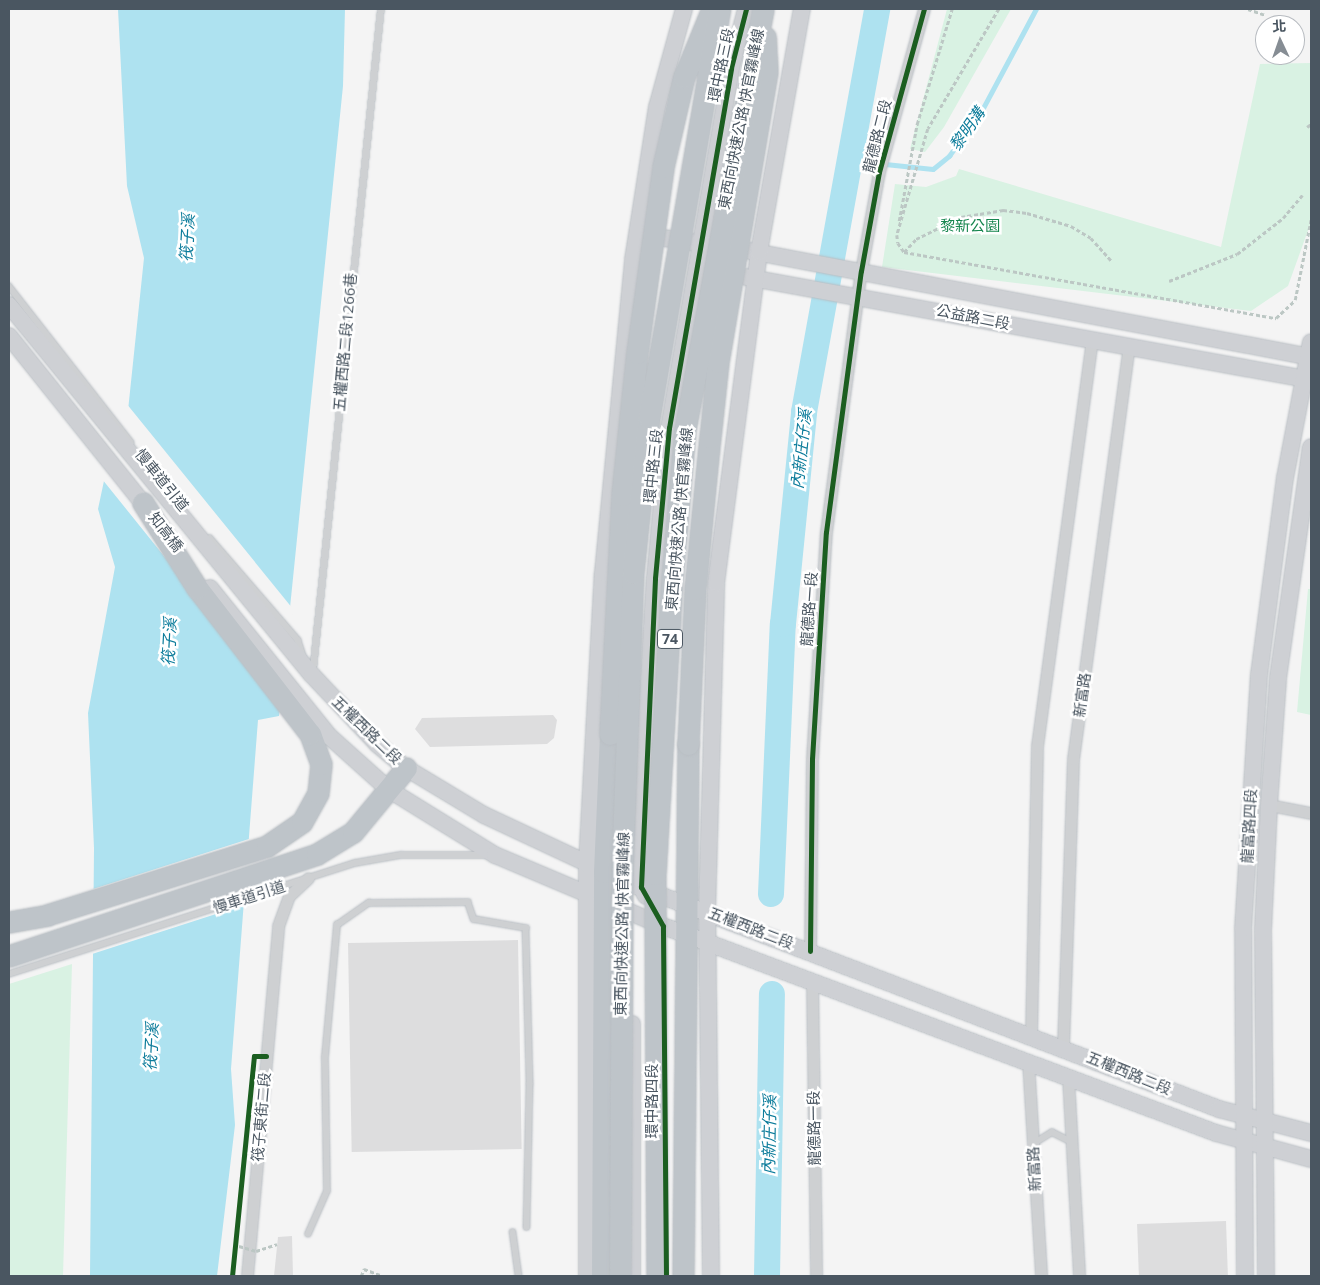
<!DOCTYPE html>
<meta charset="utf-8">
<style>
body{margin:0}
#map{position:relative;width:1320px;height:1285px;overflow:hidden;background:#f4f4f4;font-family:"Open Sans","Noto Sans TC",sans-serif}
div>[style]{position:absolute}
.green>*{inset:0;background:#d9f2e3}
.water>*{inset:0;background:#aee2f0}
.pier>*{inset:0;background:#f4f4f4}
.stream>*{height:4.5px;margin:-2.25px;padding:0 2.25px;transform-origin:2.25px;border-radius:2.25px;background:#aee2f0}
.river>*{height:26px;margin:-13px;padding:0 13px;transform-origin:13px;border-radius:13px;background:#aee2f0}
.building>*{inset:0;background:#ddddde;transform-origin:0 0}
.path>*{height:2.5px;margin-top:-1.25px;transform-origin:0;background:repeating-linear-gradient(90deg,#bcc7c4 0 4px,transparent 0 6.5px)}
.roads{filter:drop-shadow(0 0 1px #b9bec3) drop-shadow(0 0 1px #b9bec3)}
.lane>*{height:5.5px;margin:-2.75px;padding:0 2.75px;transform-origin:2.75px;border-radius:2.75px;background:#ced0d2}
.street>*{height:11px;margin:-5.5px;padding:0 5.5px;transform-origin:5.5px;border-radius:5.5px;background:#ced0d2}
.secondary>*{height:16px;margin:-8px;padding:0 8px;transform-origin:8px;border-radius:8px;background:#ced0d4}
.highway>*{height:21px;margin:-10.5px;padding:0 10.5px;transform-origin:10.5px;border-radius:10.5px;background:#bec4c9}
.path-bridge>*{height:2.5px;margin-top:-1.25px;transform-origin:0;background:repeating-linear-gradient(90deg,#bcc7c4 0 4px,transparent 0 6.5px)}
.bridges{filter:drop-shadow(0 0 1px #b9bec3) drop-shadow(0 0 1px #b9bec3)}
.highway-bridge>*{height:21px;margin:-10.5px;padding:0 10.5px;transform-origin:10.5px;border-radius:10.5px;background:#bec4c9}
.cycleway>*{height:5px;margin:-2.5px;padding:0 2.5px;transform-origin:2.5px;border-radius:2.5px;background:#1b5e20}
span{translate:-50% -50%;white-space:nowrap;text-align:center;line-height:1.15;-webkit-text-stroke:5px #fff;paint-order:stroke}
.shield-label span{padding:1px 4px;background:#fff;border:1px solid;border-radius:4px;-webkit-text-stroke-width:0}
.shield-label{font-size:14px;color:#4a5661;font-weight:700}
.street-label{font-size:15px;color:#4a5661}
.park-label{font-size:15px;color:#17864f}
.water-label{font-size:16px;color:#0c7c9b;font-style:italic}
.frame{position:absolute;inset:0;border:10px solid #4a5661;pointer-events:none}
.north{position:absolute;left:1255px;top:15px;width:50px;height:50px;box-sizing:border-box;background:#fff;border:1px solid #b7bbc0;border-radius:50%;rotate:357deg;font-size:14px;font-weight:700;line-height:20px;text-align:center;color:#4a5661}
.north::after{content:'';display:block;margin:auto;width:18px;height:22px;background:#868d94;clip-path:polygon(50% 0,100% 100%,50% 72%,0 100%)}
</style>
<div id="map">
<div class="green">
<div style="clip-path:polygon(947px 9px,1011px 9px,944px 127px,925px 152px,910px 149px)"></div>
<div style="clip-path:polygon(1311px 63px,1311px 222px,1288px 286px,1251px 311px,882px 267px,895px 184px,926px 187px,956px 176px,959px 169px,1221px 247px,1260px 64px)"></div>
<div style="clip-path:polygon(1308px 589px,1311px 589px,1311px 715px,1297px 712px)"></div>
<div style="clip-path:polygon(72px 964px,63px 1276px,9px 1276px,9px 984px)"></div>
</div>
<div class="water">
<div style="clip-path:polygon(118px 9px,345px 9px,343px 86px,279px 716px,258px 720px,231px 1069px,235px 1125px,217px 1276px,90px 1276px,94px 848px,88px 713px,115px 567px,98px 509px,111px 448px,127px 420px,144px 258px,127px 186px)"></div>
</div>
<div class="pier">
<div style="clip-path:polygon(126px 403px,293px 609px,283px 704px,102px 479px,108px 448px,124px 419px)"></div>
<div style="clip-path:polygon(252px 838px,247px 904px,89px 955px,90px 890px)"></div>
</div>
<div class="stream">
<div style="left:847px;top:160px;width:86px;rotate:6deg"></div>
<div style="left:933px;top:169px;width:21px;rotate:-39deg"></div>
<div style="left:949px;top:156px;width:57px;rotate:-54.3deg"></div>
<div style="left:982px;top:110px;width:115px;rotate:-61.9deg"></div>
</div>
<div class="river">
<div style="left:771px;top:894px;width:270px;rotate:-87.5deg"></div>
<div style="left:783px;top:624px;width:213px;rotate:-84.3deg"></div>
<div style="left:804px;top:412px;width:410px;rotate:-79.7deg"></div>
<div style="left:767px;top:1276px;width:282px;rotate:-89deg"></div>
</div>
<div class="building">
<div style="clip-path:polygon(553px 715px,557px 720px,554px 738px,547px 744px,430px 747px,415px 729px,422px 718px)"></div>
<div style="left:518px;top:940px;width:209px;height:170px;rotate:89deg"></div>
<div style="left:1226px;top:1221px;width:55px;height:89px;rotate:88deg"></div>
<div style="clip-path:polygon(292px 1236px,293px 1276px,274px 1276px,278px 1237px)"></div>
</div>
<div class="path">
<div style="left:999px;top:9px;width:139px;rotate:120.6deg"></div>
<div style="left:928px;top:129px;width:110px;rotate:106.3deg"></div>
<div style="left:897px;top:235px;width:8px;rotate:83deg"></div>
<div style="left:898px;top:243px;width:11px;rotate:56deg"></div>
<div style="left:904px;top:252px;width:18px;rotate:-47deg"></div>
<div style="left:916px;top:239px;width:50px;rotate:-26.1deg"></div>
<div style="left:961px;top:217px;width:43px;rotate:-9.5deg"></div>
<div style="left:1003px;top:210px;width:24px;rotate:7deg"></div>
<div style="left:1027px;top:213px;width:46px;rotate:16.5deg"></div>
<div style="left:1071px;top:226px;width:23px;rotate:31deg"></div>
<div style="left:1091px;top:238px;width:31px;rotate:48deg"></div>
<div style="left:1248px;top:9px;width:18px;rotate:19deg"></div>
<div style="left:1307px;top:127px;width:5px;rotate:-37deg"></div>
<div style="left:899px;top:221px;width:99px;rotate:-79.5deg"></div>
<div style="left:917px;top:124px;width:120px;rotate:-73.1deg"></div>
<div style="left:904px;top:252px;width:378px;rotate:10.1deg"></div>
<div style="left:1276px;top:318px;width:26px;rotate:-43deg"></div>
<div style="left:1295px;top:300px;width:83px;rotate:-78.8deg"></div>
<div style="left:1169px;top:281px;width:73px;rotate:-21.7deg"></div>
<div style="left:1237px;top:254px;width:58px;rotate:-38deg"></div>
<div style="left:1283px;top:218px;width:30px;rotate:-50deg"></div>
<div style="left:361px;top:1276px;width:8px;rotate:-67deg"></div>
<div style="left:364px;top:1269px;width:20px;rotate:20deg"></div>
</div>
<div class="roads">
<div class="lane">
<div style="left:9px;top:286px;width:198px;rotate:52deg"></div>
<div style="left:210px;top:538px;width:135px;rotate:49.2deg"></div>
<div style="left:298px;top:640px;width:16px;rotate:72deg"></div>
<div style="left:313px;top:671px;width:665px;rotate:-84.14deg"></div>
<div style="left:9px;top:974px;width:363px;rotate:-17.8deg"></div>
<div style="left:355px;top:863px;width:47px;rotate:-9.9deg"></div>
<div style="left:401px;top:855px;width:85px"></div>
<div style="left:1033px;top:1144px;width:22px;rotate:-32deg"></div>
<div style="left:1052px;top:1132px;width:22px;rotate:27deg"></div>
<div style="left:513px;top:1232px;width:44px;rotate:82.2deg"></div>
<div style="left:308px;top:1234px;width:47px;rotate:-66.2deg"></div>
<div style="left:327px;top:1191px;width:134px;rotate:-90.9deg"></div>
<div style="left:325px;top:1057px;width:133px;rotate:-84.8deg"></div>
<div style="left:337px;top:925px;width:39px;rotate:-35deg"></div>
<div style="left:369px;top:903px;width:99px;rotate:-0.6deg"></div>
<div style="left:468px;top:902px;width:18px;rotate:71deg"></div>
<div style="left:474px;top:919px;width:53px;rotate:9.8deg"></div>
<div style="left:526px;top:928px;width:156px;rotate:88.5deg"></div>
<div style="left:530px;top:1084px;width:143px;rotate:91.2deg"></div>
</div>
<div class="street">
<div style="left:1269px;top:805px;width:43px;rotate:10.8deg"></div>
<div style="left:810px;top:951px;width:192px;rotate:-89.4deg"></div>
<div style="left:812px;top:759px;width:227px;rotate:-86.5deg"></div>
<div style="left:826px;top:532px;width:263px;rotate:-82.4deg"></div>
<div style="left:861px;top:271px;width:101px;rotate:-79.7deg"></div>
<div style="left:879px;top:172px;width:169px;rotate:-74.6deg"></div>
<div style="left:812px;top:980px;width:296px;rotate:89.2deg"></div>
<div style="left:1031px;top:1034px;width:288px;rotate:-88.8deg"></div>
<div style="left:1037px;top:746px;width:411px;rotate:-82.3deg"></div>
<div style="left:1063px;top:1046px;width:287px;rotate:-88deg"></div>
<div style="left:1073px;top:759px;width:417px;rotate:-82.3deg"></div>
<div style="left:1028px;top:1061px;width:215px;rotate:86.5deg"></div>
<div style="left:1068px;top:1077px;width:199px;rotate:86.8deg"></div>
<div style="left:247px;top:1276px;width:351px;rotate:-84.9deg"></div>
<div style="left:278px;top:926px;width:32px;rotate:-70deg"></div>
<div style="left:289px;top:896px;width:26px;rotate:-43deg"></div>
</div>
<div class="secondary">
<div style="left:642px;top:235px;width:50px;rotate:8deg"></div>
<div style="left:750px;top:251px;width:571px;rotate:10.7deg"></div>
<div style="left:746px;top:277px;width:574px;rotate:10.33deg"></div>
<div style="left:9px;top:305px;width:478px;rotate:50.7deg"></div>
<div style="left:312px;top:675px;width:95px;rotate:46.7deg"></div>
<div style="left:377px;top:744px;width:38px;rotate:40deg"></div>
<div style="left:406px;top:768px;width:91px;rotate:31.1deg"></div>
<div style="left:484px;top:815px;width:162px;rotate:25.1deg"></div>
<div style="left:631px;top:884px;width:630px;rotate:20.94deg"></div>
<div style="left:1219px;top:1109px;width:95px;rotate:14.6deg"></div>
<div style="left:9px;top:336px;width:226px;rotate:51.3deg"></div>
<div style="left:210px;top:588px;width:190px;rotate:51.2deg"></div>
<div style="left:329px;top:736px;width:79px;rotate:41.9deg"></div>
<div style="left:388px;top:789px;width:126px;rotate:31.7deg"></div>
<div style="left:495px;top:855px;width:182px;rotate:22.9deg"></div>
<div style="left:663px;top:926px;width:590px;rotate:20.52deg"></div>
<div style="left:1216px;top:1133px;width:98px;rotate:15.3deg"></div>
<div style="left:646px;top:896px;width:10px;rotate:-119deg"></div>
<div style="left:641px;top:887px;width:143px;rotate:-88.4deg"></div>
<div style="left:645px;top:744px;width:166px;rotate:-86.6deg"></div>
<div style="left:655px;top:578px;width:151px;rotate:-84.7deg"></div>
<div style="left:669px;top:428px;width:365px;rotate:-80.2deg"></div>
<div style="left:731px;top:68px;width:61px;rotate:-75.7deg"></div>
<div style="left:632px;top:1024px;width:252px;rotate:90deg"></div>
<div style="left:587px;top:1276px;width:412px;rotate:-90deg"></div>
<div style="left:587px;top:864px;width:291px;rotate:-86.9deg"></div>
<div style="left:603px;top:573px;width:314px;rotate:-84.5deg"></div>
<div style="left:633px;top:260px;width:155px;rotate:-81.1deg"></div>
<div style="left:657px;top:107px;width:102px;rotate:-74.6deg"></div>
<div style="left:711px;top:1276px;width:364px;rotate:-90.6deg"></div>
<div style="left:707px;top:912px;width:329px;rotate:-88.4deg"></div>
<div style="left:716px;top:583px;width:334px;rotate:-82.6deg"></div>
<div style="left:759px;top:252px;width:247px;rotate:-80deg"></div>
<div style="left:1245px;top:1276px;width:347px;rotate:-90.3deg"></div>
<div style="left:1243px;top:929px;width:255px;rotate:-86.4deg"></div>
<div style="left:1259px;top:675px;width:199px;rotate:-82.5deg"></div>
<div style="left:1285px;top:478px;width:138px;rotate:-79.2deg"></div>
<div style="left:1266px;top:1276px;width:347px;rotate:-90.5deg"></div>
<div style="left:1263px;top:929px;width:124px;rotate:-87.2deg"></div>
<div style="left:1269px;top:805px;width:127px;rotate:-85.9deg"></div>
<div style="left:1278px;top:678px;width:233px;rotate:-81.9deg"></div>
</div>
<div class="highway">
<div style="left:9px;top:922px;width:39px;rotate:-10deg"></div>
<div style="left:47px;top:915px;width:231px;rotate:-17.4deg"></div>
<div style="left:267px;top:846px;width:42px;rotate:-34.4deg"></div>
<div style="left:302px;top:822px;width:33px;rotate:-61deg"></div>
<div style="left:318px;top:793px;width:29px;rotate:-84deg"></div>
<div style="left:321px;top:764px;width:32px;rotate:-110deg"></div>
<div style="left:310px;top:734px;width:185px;rotate:-127.7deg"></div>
<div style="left:197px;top:588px;width:101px;rotate:-122.4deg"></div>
<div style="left:9px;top:956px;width:324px;rotate:-18.3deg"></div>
<div style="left:317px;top:854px;width:42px;rotate:-31.4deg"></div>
<div style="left:353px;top:832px;width:83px;rotate:-50.4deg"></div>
<div style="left:602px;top:1276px;width:404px;rotate:-89.7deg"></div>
<div style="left:604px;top:872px;width:138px;rotate:-87.5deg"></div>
<div style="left:683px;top:1276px;width:532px;rotate:-89.46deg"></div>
</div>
</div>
<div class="path-bridge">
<div style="left:239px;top:1246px;width:18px;rotate:16deg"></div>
<div style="left:256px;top:1251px;width:22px;rotate:-18deg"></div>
</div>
<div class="bridges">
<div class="highway-bridge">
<div style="left:610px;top:734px;width:239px;rotate:-87.1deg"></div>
<div style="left:622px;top:495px;width:143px;rotate:-84deg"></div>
<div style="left:637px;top:353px;width:188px;rotate:-82deg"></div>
<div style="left:663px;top:167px;width:92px;rotate:-76.9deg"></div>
<div style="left:684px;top:77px;width:74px;rotate:-67.6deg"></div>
<div style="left:688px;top:744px;width:155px;rotate:-87.4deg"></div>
<div style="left:695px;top:589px;width:153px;rotate:-84.4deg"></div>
<div style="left:710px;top:437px;width:75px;rotate:-83.9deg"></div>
<div style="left:718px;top:362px;width:295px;rotate:-80.4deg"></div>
<div style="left:767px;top:71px;width:34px;rotate:-93deg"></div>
<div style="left:620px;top:1276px;width:406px;rotate:-89.7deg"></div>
<div style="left:622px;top:870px;width:297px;rotate:-87.9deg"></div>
<div style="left:633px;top:573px;width:156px;rotate:-84.1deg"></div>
<div style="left:649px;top:418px;width:415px;rotate:-80.2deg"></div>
<div style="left:657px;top:1276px;width:402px;rotate:-90.3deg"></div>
<div style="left:655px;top:874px;width:295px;rotate:-86.7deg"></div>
<div style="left:672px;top:579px;width:150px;rotate:-85deg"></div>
<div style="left:685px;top:430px;width:428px;rotate:-79.5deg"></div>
</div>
</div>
<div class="cycleway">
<div style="left:810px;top:951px;width:192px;rotate:-89.4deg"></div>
<div style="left:812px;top:759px;width:227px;rotate:-86.5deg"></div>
<div style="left:826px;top:532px;width:263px;rotate:-82.4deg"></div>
<div style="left:861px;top:271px;width:101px;rotate:-79.7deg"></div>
<div style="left:879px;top:172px;width:169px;rotate:-74.6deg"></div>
<div style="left:232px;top:1276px;width:221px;rotate:-84.3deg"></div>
<div style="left:254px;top:1056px;width:12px"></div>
<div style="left:666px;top:1276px;width:350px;rotate:-90.5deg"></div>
<div style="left:663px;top:926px;width:45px;rotate:-119.4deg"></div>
<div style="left:641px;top:887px;width:309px;rotate:-87.4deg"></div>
<div style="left:655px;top:578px;width:151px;rotate:-84.7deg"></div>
<div style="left:669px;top:428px;width:365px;rotate:-80.2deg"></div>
<div style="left:731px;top:68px;width:61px;rotate:-75.7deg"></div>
</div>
<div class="shield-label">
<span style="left:670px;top:639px">74</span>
</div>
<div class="street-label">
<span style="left:721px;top:65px;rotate:-78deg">環中路三段</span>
<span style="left:741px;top:119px;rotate:-79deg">東西向快速公路 快官霧峰線</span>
<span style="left:877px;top:136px;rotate:-76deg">龍德路二段</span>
<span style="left:973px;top:317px;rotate:11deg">公益路二段</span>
<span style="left:345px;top:342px;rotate:-85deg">五權西路二段1266巷</span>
<span style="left:653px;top:466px;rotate:-84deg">環中路三段</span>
<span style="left:162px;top:480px;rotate:51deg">慢車道引道</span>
<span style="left:679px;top:519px;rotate:-85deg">東西向快速公路 快官霧峰線</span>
<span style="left:166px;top:532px;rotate:52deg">知高橋</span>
<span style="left:809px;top:609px;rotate:-86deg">龍德路一段</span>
<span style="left:1082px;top:695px;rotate:-82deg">新富路</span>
<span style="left:367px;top:730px;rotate:44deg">五權西路二段</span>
<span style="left:1249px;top:826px;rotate:-87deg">龍富路四段</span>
<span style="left:249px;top:897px;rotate:-18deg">慢車道引道</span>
<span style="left:622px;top:924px;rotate:-89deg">東西向快速公路 快官霧峰線</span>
<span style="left:751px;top:928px;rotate:21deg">五權西路二段</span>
<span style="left:1129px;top:1073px;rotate:22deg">五權西路二段</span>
<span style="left:652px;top:1101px;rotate:-90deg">環中路四段</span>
<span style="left:261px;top:1117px;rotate:-85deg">筏子東街二段</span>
<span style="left:814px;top:1128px;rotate:-91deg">龍德路一段</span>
<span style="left:1034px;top:1169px;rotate:-93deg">新富路</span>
</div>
<div class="park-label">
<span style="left:970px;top:226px">黎新公園</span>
</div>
<div class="water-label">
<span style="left:967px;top:129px;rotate:-55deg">黎明溝</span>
<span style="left:187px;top:238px;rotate:-87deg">筏子溪</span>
<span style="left:801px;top:449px;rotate:-84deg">內新庄仔溪</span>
<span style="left:169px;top:642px;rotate:-87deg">筏子溪</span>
<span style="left:151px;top:1047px;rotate:-87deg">筏子溪</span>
<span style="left:769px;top:1135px;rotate:-89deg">內新庄仔溪</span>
</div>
<div class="frame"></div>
<div class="north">北</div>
</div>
